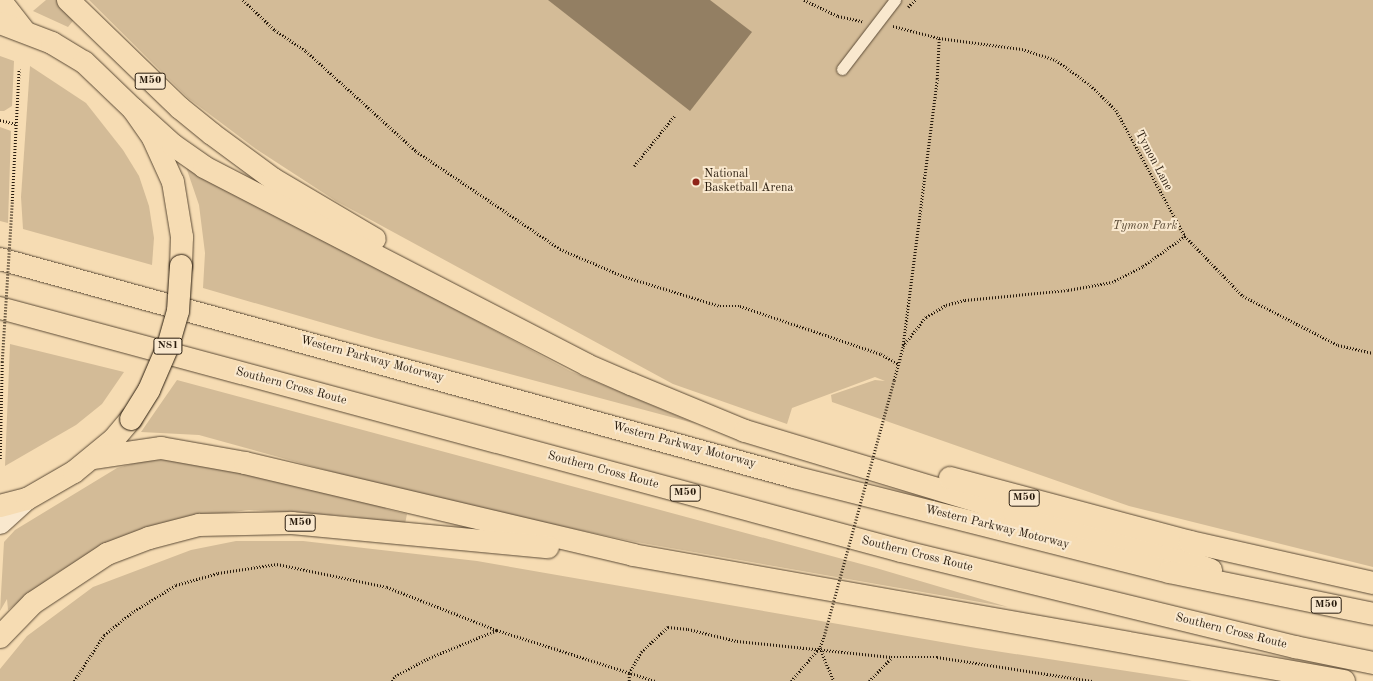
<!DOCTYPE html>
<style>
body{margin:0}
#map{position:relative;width:1373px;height:681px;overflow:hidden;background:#f6dcb3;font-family:"Old Standard TT",serif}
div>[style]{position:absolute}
.green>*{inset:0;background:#d3bb97}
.building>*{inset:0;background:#937f63}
.path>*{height:2.5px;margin-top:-1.25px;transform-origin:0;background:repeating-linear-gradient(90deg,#281b0d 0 1px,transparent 0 3px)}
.roads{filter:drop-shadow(0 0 1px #5c4b36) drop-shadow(0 0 1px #5c4b36)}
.service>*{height:11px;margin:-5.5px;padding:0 5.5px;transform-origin:5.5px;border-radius:5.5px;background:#f9e8ce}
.secondary>*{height:22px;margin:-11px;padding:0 11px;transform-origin:11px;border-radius:11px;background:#f9e8ce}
.primary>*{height:22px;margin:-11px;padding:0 11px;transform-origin:11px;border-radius:11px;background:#f6dcb3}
.motorway>*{height:22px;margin:-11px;padding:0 11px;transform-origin:11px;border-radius:11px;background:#f6dcb3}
.path-bridge>*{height:2.5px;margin-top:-1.25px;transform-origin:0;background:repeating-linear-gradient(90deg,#281b0d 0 1px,transparent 0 3px)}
.bridges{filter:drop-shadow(0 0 1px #281b0d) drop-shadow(0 0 1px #281b0d)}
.primary-bridge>*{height:22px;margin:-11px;padding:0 11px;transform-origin:11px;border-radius:11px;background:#f6dcb3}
.dots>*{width:11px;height:11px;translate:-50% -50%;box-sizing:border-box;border:2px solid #f9e8ce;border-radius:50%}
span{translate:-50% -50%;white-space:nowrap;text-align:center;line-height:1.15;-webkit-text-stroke:4px #f9e8ce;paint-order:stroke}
.shield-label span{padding:1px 3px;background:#f9e8ce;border:1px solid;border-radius:3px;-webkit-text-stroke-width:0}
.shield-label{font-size:11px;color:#281b0d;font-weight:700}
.street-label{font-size:12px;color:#281b0d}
.poi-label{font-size:12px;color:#281b0d}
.left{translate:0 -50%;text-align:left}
.park-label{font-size:12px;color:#5b4b36;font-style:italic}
</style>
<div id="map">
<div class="green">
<div style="clip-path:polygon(46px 0,63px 0,77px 16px,68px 27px,33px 11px)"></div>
<div style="clip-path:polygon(89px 0,1373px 0,1373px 567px,1129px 506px,832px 402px,831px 395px,875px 380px,885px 381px,875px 377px,792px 408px,787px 424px,673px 384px,336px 201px,256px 149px,188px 98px)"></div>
<div style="clip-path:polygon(0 56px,14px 61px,12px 106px,4px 111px,0 111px)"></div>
<div style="clip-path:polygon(30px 66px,86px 103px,123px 150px,139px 176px,149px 206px,154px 238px,152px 265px,23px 229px,21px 197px)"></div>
<div style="clip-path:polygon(0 127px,11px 131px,8px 223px,0 221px)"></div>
<div style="clip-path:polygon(185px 164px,570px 371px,697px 424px,375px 338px,203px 288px,205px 253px,199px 205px)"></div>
<div style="clip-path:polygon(10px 344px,124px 372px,102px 404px,76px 425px,5px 466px)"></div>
<div style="clip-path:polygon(177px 380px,876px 568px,1008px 607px,636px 542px,427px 498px,199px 435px,141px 432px)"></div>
<div style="clip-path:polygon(176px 459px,383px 504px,386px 509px,407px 514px,405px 524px,346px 516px,249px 510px,195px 517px,99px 549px,55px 574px,8px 610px,7px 599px,0 611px,4px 542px,15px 530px,117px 468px,143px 461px)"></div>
<div style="clip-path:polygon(236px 541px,303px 541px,477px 561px,976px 648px,1192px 681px,0 681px,0 669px,27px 636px,93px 587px,191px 550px)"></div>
</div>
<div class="building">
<div style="clip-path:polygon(548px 0,710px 0,752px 32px,690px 111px)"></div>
</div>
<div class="path">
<div style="left:243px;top:0;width:44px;rotate:43.2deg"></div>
<div style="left:275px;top:30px;width:37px;rotate:34deg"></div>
<div style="left:306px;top:51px;width:149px;rotate:42.3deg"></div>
<div style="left:416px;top:151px;width:174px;rotate:34.2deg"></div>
<div style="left:560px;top:249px;width:69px;rotate:23.2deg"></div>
<div style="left:623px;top:276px;width:102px;rotate:17.2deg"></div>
<div style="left:720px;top:306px;width:20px"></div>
<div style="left:740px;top:306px;width:149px;rotate:18.8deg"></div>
<div style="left:881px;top:354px;width:20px;rotate:30deg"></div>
<div style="left:804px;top:0;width:38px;rotate:25deg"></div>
<div style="left:838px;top:16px;width:25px;rotate:12deg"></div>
<div style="left:908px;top:7px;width:10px;rotate:-45deg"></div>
<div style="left:893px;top:26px;width:48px;rotate:14.6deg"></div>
<div style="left:939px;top:38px;width:84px;rotate:7.5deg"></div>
<div style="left:1022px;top:49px;width:36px;rotate:18deg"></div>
<div style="left:1056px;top:60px;width:39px;rotate:36deg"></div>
<div style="left:1088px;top:83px;width:39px;rotate:44deg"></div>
<div style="left:1116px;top:110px;width:144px;rotate:61.3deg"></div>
<div style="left:1185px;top:236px;width:83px;rotate:46deg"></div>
<div style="left:1243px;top:296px;width:107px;rotate:27.3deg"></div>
<div style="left:1338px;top:345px;width:36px;rotate:13deg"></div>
<div style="left:0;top:120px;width:16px;rotate:14deg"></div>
<div style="left:634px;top:166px;width:65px;rotate:-51.2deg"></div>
<div style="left:12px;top:201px;width:132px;rotate:-87deg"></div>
<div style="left:903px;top:345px;width:268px;rotate:-82.7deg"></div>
<div style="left:937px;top:79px;width:41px;rotate:-87.2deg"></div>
<div style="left:894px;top:380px;width:35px;rotate:-75deg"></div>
<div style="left:903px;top:346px;width:37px;rotate:-52deg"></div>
<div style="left:926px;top:317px;width:23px;rotate:-31deg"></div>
<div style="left:946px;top:305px;width:20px;rotate:-15deg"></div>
<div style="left:965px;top:300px;width:103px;rotate:-5.5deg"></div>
<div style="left:1068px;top:290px;width:45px;rotate:-10.3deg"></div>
<div style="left:1112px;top:282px;width:35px;rotate:-27deg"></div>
<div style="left:1143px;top:266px;width:52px;rotate:-35.5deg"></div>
<div style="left:0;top:459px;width:97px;rotate:-88.8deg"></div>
<div style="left:820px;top:648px;width:36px;rotate:67deg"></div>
<div style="left:74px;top:681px;width:55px;rotate:-56.9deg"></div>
<div style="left:104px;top:635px;width:38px;rotate:-39deg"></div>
<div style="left:134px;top:611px;width:49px;rotate:-31.8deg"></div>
<div style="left:176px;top:585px;width:44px;rotate:-15.9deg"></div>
<div style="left:218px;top:573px;width:60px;rotate:-8.7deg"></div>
<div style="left:277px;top:564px;width:112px;rotate:11.8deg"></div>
<div style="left:387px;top:587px;width:118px;rotate:21.4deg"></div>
<div style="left:392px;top:681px;width:6px;rotate:-59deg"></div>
<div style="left:395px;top:676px;width:38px;rotate:-28deg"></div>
<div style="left:429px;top:658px;width:74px;rotate:-22.4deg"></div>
<div style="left:497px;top:630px;width:166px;rotate:17.9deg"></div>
<div style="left:629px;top:681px;width:8px;rotate:-90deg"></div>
<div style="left:629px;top:673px;width:24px;rotate:-60deg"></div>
<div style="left:641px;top:652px;width:37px;rotate:-43deg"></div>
<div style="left:668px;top:627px;width:20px;rotate:6deg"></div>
<div style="left:688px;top:629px;width:50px;rotate:13.8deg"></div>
<div style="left:737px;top:641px;width:155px;rotate:5.9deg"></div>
<div style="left:891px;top:657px;width:46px"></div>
<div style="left:937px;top:657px;width:157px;rotate:8.8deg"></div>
<div style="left:791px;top:681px;width:45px;rotate:-49.5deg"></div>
<div style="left:820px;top:647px;width:12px;rotate:-70deg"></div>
<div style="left:869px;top:681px;width:32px;rotate:-46deg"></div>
</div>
<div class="roads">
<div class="service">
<div style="left:842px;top:69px;width:87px;rotate:-52.5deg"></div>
</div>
<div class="secondary">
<div style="left:0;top:523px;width:36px;rotate:-42deg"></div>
</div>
<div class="primary">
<div style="left:0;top:0;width:39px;rotate:52deg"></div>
<div style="left:0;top:23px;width:56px;rotate:21deg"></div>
<div style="left:52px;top:43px;width:37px;rotate:31deg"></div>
<div style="left:84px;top:62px;width:68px;rotate:43.8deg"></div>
<div style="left:133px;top:109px;width:35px;rotate:55deg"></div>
<div style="left:153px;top:138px;width:48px;rotate:65.6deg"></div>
<div style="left:173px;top:182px;width:56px;rotate:80.7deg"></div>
<div style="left:182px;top:237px;width:29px;rotate:92deg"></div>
<div style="left:0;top:506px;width:28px;rotate:-15deg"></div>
<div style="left:27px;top:499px;width:54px;rotate:-29.9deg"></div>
<div style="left:74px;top:472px;width:52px;rotate:-39.5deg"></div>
<div style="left:114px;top:439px;width:26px;rotate:-50deg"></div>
</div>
<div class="motorway">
<div style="left:68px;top:0;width:156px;rotate:44deg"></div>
<div style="left:180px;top:108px;width:41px;rotate:39.1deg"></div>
<div style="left:212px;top:134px;width:76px;rotate:36.4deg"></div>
<div style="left:273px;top:179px;width:118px;rotate:30.5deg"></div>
<div style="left:133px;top:109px;width:54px;rotate:42deg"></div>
<div style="left:173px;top:145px;width:38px;rotate:35deg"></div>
<div style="left:204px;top:167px;width:431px;rotate:27.3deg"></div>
<div style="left:587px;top:365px;width:48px;rotate:23.4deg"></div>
<div style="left:631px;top:384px;width:123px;rotate:22.4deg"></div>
<div style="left:745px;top:431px;width:281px;rotate:16.8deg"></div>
<div style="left:1014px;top:512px;width:161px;rotate:15.2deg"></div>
<div style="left:1169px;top:554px;width:45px;rotate:20.9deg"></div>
<div style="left:0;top:259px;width:823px;rotate:15.35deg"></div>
<div style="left:794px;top:477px;width:387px;rotate:14.2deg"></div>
<div style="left:1169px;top:572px;width:208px;rotate:11.6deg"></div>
<div style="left:0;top:308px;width:933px;rotate:15.09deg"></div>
<div style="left:901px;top:551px;width:406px;rotate:13.7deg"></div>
<div style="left:1295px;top:647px;width:80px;rotate:11.6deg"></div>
<div style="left:93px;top:458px;width:69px;rotate:-8.4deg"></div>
<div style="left:161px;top:448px;width:85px;rotate:10.1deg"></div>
<div style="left:245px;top:463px;width:399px;rotate:13.3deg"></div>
<div style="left:633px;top:555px;width:722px;rotate:10.05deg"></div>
<div style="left:950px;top:478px;width:248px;rotate:14.9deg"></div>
<div style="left:1190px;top:542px;width:188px;rotate:12.6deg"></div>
<div style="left:0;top:637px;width:47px;rotate:-45.9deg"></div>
<div style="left:33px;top:603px;width:89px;rotate:-33.5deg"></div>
<div style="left:107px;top:554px;width:45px;rotate:-20.9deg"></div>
<div style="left:149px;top:538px;width:52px;rotate:-14.6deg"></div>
<div style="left:199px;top:525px;width:93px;rotate:-1.2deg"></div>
<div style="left:292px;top:523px;width:257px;rotate:5.4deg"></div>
</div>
</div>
<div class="path-bridge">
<div style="left:2px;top:362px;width:161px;rotate:-86.4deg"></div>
<div style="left:824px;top:636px;width:265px;rotate:-74.7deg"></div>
</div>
<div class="bridges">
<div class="primary-bridge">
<div style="left:131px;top:419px;width:34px;rotate:-58deg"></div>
<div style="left:149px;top:390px;width:48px;rotate:-66.6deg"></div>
<div style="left:168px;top:346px;width:36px;rotate:-74deg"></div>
<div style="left:178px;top:311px;width:45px;rotate:-86.2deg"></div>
</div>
</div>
<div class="dots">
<div style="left:696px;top:182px;background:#8f2418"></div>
</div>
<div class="shield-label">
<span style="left:150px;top:81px">M50</span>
<span style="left:168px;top:346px">N81</span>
<span style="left:685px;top:493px">M50</span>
<span style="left:1024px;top:498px">M50</span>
<span style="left:300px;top:523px">M50</span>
<span style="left:1326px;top:605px">M50</span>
</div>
<div class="street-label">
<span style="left:1153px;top:161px;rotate:62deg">Tymon Lane</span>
<span style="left:372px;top:360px;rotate:15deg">Western Parkway Motorway</span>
<span style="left:291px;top:387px;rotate:15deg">Southern Cross Route</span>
<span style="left:684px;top:446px;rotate:15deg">Western Parkway Motorway</span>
<span style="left:603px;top:471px;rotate:15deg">Southern Cross Route</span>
<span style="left:997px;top:528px;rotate:14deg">Western Parkway Motorway</span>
<span style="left:917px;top:555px;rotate:14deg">Southern Cross Route</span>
<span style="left:1231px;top:632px;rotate:14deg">Southern Cross Route</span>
</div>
<div class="poi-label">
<span class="left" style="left:704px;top:182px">National<br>Basketball Arena</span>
</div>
<div class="park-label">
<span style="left:1145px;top:227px">Tymon Park</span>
</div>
</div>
